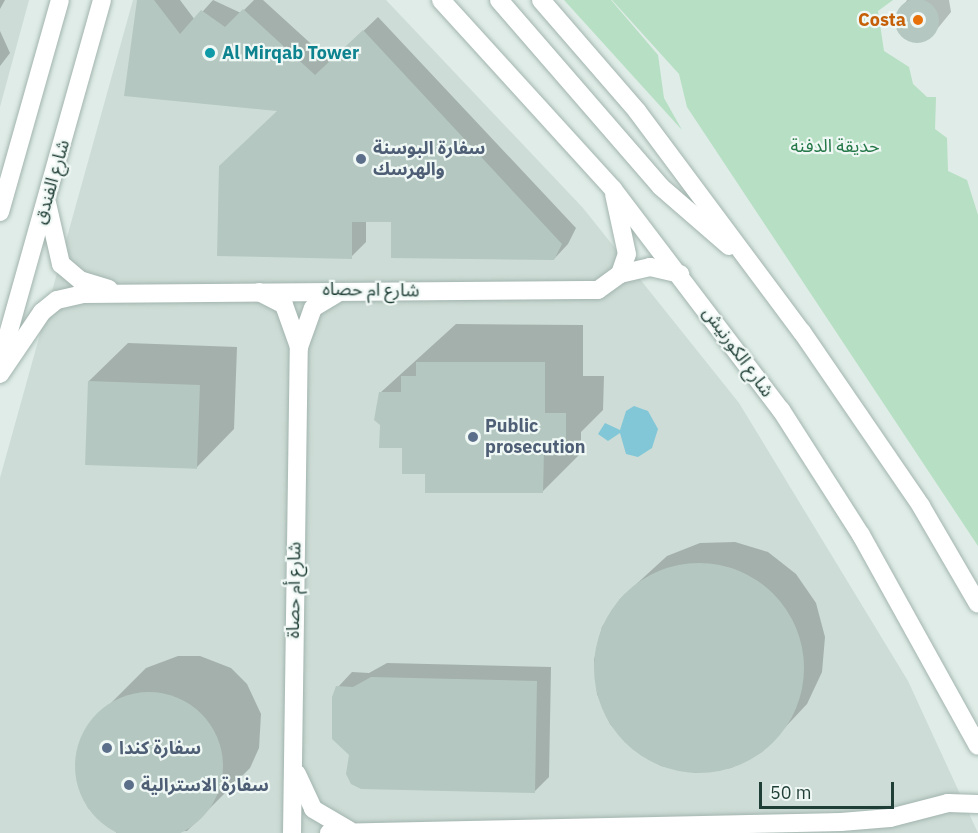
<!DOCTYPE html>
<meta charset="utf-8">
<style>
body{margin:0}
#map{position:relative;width:978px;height:833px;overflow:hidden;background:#dfece7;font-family:"IBM Plex Sans","Noto Sans Arabic",sans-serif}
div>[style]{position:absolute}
.built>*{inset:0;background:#cddcd6}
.green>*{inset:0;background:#b6dfc3}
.water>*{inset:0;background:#82c7d7}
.shadow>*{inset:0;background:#0003}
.building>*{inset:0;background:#b4c7c0;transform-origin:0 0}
.round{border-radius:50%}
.roads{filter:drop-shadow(0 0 2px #a2b4ae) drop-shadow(0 0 2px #a2b4ae)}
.street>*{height:18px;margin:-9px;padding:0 9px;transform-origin:9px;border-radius:9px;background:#fff}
.secondary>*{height:18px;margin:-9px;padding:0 9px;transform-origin:9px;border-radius:9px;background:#fff}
.dots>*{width:16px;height:16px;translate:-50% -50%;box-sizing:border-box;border:3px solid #f0f8f5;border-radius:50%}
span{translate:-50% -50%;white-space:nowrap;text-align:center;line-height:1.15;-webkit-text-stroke:4.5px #f0f8f5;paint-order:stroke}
.food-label{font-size:18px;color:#c56008;font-weight:700}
.right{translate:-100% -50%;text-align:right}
.culture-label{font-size:18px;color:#0d838f;font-weight:700}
.left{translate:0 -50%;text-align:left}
.park-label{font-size:18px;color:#257848}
.service-label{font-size:18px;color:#4e5e75;font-weight:700}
.street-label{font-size:18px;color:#1f3e36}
.scale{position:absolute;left:759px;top:782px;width:135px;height:27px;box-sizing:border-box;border:3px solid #1f3e36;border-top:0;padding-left:8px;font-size:18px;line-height:21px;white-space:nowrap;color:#1f3e36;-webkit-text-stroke:4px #f0f8f5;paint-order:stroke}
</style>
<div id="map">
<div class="built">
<div style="clip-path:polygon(0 0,29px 0,0 107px)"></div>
<div style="clip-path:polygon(133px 0,386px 0,583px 208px,739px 403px,908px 681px,978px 833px,0 833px,0 478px)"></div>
</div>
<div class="green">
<div style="clip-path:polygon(564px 0,611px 0,658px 55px,664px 98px,682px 130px)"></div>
<div style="clip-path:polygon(612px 0,893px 0,878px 11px,884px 51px,909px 67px,913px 84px,927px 97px,936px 97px,935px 129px,947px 138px,948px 171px,967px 180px,978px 215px,978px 546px,687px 107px,679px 74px)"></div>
</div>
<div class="water">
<div style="clip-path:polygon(634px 406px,648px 411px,658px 429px,652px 448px,638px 457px,626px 454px,620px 433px,608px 441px,598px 434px,605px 423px,620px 430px,626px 411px)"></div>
</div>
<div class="shadow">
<div style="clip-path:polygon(0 0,5px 0,0 9px)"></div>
<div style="clip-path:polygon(140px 0,180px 0,195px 20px,213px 0,241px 13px,254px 0,263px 0,331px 62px,378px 17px,576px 228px,568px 244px,554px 259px,393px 221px,366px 220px,366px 242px,351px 257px,280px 110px,126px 95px)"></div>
<div style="clip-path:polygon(949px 0,951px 12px,929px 39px,913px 42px,899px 33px,896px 17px,907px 0)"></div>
<div style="clip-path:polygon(0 31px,10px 53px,0 66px)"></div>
<div style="clip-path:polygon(456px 324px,583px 325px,583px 376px,604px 376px,603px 410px,581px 432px,581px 453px,543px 491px,427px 472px,403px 446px,380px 393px)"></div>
<div style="clip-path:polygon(128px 343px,237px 347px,234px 429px,196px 468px,89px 381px)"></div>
<div style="clip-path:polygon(735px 542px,768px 552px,796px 574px,816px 603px,825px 637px,822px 672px,807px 704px,762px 752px,731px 768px,696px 773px,661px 766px,633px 749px,610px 724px,597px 694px,594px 660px,602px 627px,620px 599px,667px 556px,700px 543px)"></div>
<div style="clip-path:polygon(178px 656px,200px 656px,231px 668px,247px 684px,261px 714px,259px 748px,250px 768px,187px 831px,117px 833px,88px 808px,77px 776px,81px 743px,91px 723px,146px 668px)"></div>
<div style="clip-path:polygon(387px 663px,551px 667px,549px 777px,534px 792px,351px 755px,338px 687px,352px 672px,369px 673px)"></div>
</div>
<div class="building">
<div class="round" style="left:895px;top:-1px;width:44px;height:44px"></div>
<div style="clip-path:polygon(137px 0,154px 0,180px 34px,201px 10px,225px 27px,243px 9px,315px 75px,363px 30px,562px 244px,554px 260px,391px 258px,391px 222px,352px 222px,352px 259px,217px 256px,219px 166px,277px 111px,124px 96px)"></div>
<div style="clip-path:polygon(416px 362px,545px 362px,545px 413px,566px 413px,566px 450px,544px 451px,543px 493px,425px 493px,425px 474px,402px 474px,402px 448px,379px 448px,380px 425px,374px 420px,379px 392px,401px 392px,401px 376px,416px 376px)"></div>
<div style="left:88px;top:381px;width:112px;height:84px;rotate:2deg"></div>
<div class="round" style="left:594px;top:563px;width:210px;height:210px"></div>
<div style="clip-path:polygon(371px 677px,537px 681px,535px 793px,361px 789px,351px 784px,346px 774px,349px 755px,332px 739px,332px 697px,336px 686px,353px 687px)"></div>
<div class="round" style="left:75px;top:692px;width:148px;height:148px"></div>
</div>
<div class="roads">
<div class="street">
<div style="left:47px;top:203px;width:63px;rotate:77.1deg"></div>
<div style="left:61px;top:264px;width:25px;rotate:40deg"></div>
<div style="left:80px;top:280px;width:30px;rotate:17deg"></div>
<div style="left:620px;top:274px;width:31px;rotate:-13deg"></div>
<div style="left:650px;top:267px;width:31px;rotate:13deg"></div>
<div style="left:259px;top:292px;width:28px;rotate:27deg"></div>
<div style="left:284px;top:305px;width:45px;rotate:70.3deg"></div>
<div style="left:0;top:374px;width:75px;rotate:-55.9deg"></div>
<div style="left:42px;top:312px;width:19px;rotate:-39deg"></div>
<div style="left:57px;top:300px;width:27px;rotate:-13deg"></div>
<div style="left:83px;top:294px;width:515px;rotate:-0.45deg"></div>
<div style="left:598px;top:290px;width:27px;rotate:-36deg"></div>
<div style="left:620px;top:274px;width:21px;rotate:-71deg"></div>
<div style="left:627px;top:254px;width:61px;rotate:-102.2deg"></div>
<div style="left:297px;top:774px;width:38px;rotate:65deg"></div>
<div style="left:313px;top:809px;width:42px;rotate:30.3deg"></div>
<div style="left:292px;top:833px;width:486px;rotate:-89.2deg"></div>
<div style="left:299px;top:347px;width:41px;rotate:-70.3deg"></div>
<div style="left:313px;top:308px;width:31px;rotate:-31deg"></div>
<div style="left:329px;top:833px;width:512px;rotate:-1.23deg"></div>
<div style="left:841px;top:822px;width:49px;rotate:-4.7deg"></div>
<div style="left:890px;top:818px;width:60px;rotate:-14.5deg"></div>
<div style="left:948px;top:803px;width:30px;rotate:2deg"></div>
</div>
<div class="secondary">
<div style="left:441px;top:0;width:256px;rotate:47.7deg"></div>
<div style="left:613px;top:189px;width:278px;rotate:52.8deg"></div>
<div style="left:781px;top:410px;width:148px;rotate:57.4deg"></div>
<div style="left:861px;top:535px;width:241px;rotate:61deg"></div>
<div style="left:499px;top:0;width:247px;rotate:49.1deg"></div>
<div style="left:661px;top:187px;width:90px;rotate:40.9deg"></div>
<div style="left:541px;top:0;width:147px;rotate:49.1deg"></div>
<div style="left:637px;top:111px;width:276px;rotate:53.3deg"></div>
<div style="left:802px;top:332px;width:211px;rotate:55.6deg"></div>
<div style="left:921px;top:506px;width:113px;rotate:59.8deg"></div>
<div style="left:0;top:212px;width:220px;rotate:-74.2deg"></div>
<div style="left:0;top:363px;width:377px;rotate:-74.3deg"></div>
</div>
</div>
<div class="dots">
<div style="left:918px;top:20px;background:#e8710a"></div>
<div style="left:210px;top:53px;background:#0f9aa8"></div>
<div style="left:361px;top:159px;background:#5c6f8a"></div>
<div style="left:473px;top:437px;background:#5c6f8a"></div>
<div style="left:107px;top:748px;background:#5c6f8a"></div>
<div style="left:129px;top:785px;background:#5c6f8a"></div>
</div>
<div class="food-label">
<span class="right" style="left:906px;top:20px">Costa</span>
</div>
<div class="culture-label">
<span class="left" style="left:222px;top:53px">Al Mirqab Tower</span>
</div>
<div class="park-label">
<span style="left:835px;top:146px">حديقة الدفنة</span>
</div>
<div class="service-label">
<span class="left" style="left:373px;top:159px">سفارة البوسنة<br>والهرسك</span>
<span class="left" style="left:485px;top:437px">Public<br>prosecution</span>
<span class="left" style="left:119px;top:748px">سفارة كندا</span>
<span class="left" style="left:141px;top:785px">سفارة الاسترالية</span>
</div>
<div class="street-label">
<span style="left:52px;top:182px;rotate:-74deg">شارع الفندق</span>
<span style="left:371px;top:290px;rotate:1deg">شارع ام حصاه</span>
<span style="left:738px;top:352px;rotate:54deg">شارع الكورنيش</span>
<span style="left:294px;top:590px;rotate:-89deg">شارع أم حصاة</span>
</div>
<div class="scale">50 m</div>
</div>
